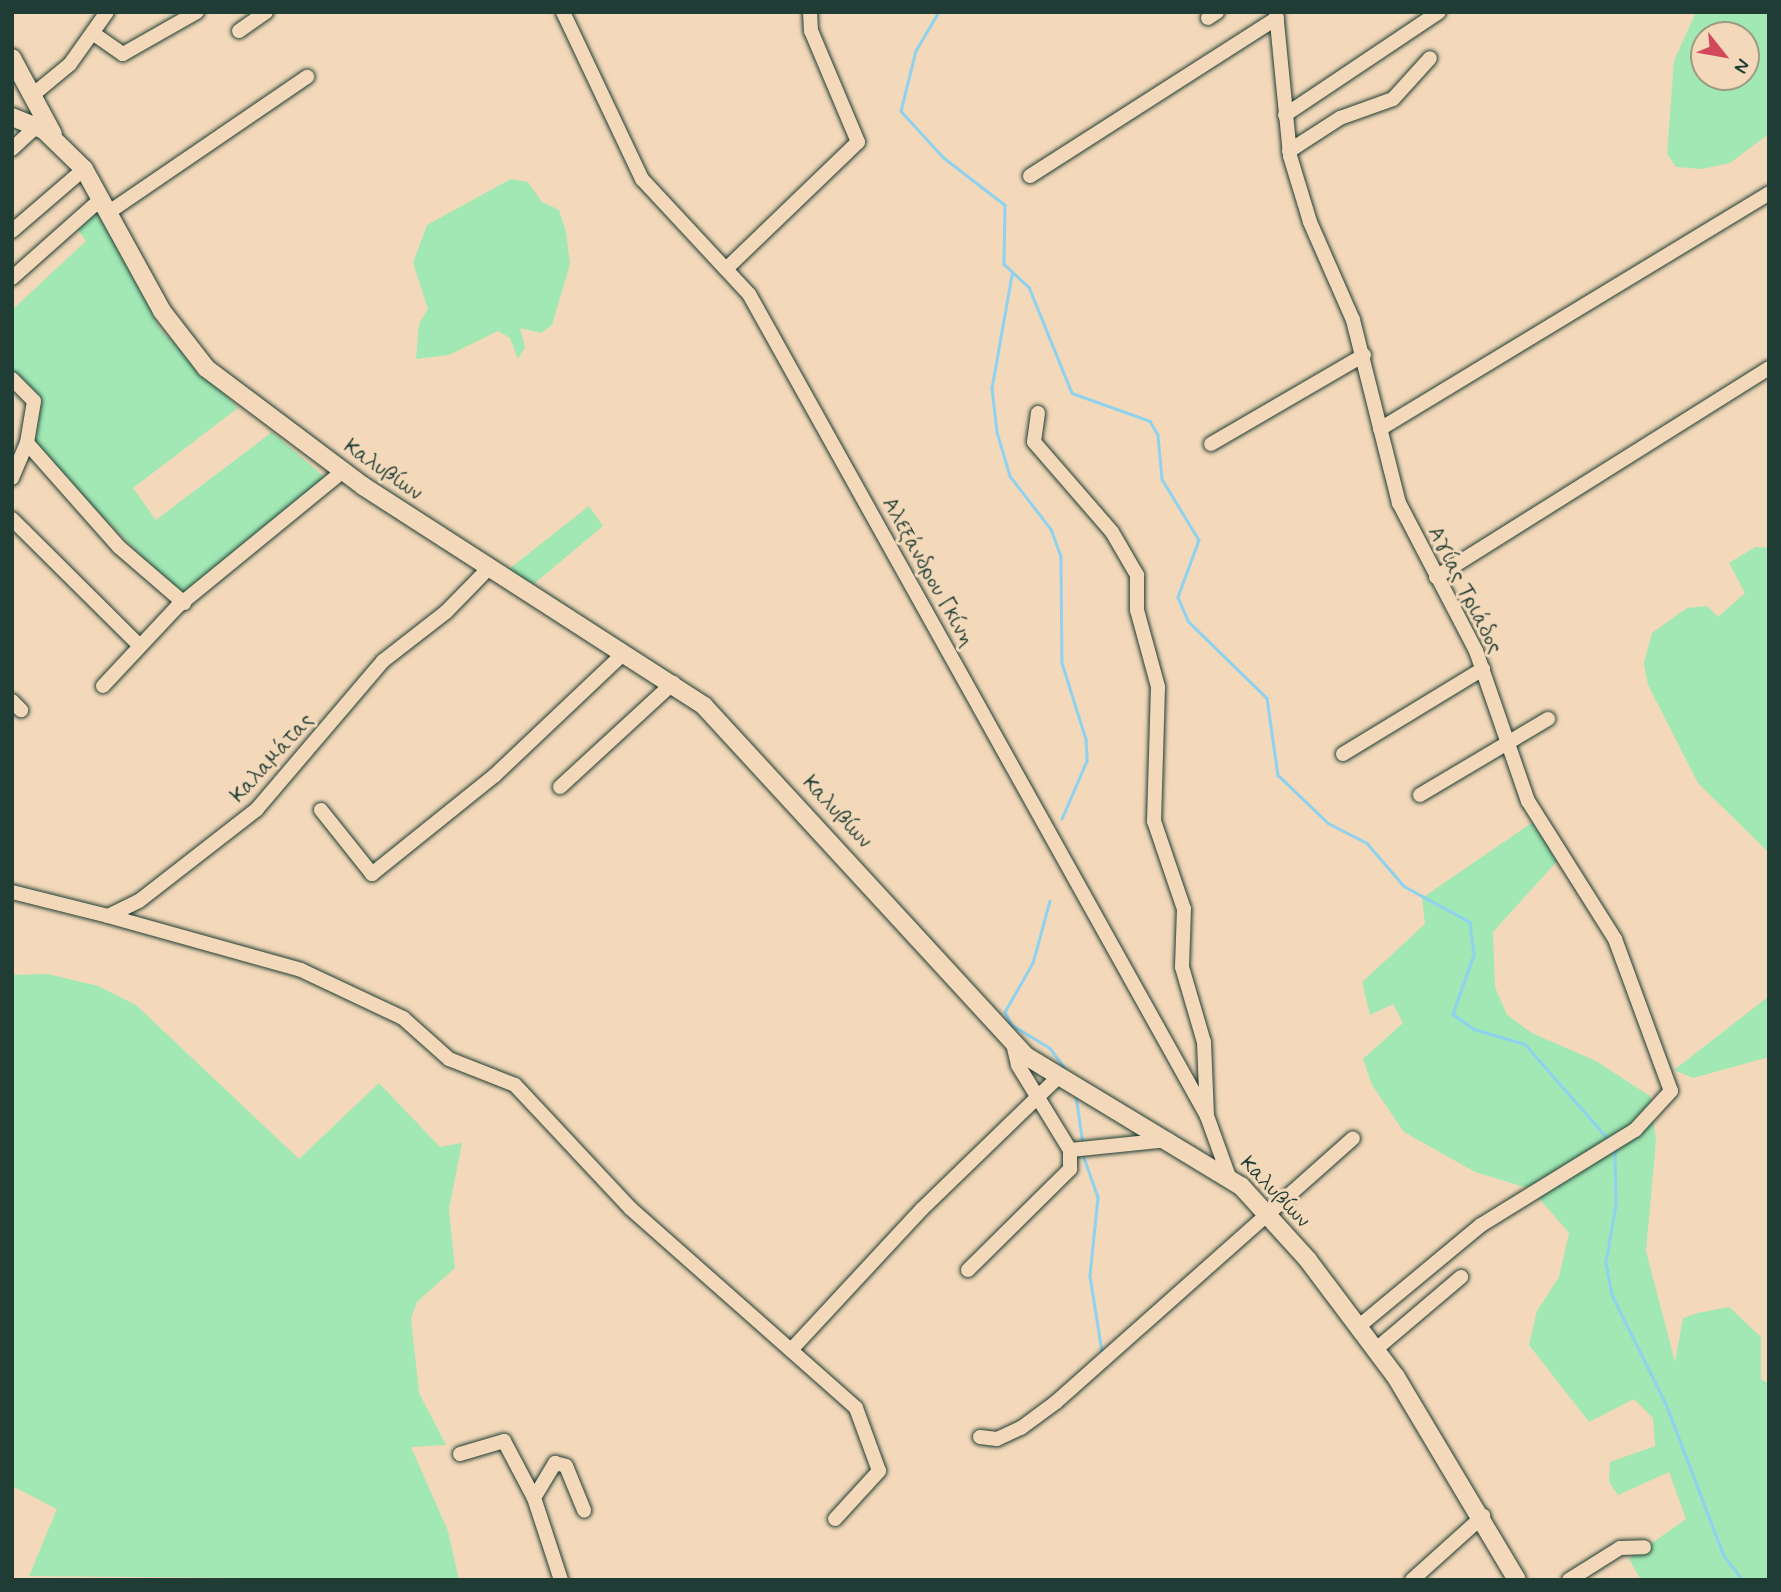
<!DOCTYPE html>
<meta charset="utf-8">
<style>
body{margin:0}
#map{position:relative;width:1781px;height:1592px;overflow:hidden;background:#f3d9ba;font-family:Mynerve,sans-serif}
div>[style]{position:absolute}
.green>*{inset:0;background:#a1e8b4}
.stream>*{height:2.5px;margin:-1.25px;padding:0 1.25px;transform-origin:1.25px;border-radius:1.25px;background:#8ed2ef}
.roads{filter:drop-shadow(0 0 2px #1f3d34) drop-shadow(0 0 2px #1f3d34)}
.minor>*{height:14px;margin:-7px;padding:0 7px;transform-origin:7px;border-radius:7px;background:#f3d9ba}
.major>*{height:18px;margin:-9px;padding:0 9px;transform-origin:9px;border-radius:9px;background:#f3d9ba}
span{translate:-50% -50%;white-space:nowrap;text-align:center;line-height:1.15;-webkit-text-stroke:6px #f3d9ba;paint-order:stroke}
.street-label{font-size:21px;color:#1f3d34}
.frame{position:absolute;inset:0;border:14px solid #1f3d34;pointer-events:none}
.north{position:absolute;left:1690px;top:21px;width:70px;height:70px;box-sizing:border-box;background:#f3d9ba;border:2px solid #9e9b84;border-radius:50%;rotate:121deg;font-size:19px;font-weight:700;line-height:28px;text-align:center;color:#1f3d34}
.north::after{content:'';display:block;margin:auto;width:24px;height:32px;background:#d1495b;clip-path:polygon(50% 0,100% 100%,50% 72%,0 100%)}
</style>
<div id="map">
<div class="green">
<div style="clip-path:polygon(evenodd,1696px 12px,1769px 12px,1769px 134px,1730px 163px,1702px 169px,1676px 167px,1667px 154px,1674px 61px,1696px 12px,1746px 35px,1746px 77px,1704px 77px,1704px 35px,1746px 35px)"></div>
<div style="clip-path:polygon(511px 179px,528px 182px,542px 202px,559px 210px,566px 232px,570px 264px,552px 325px,541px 333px,520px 328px,525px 347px,518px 359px,510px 338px,498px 331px,449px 355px,416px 359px,419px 324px,428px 309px,413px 263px,427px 225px)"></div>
<div style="clip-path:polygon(98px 209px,160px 329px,238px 408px,133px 488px,156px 520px,272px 432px,323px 476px,313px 495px,185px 600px,30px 443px,38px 400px,12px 376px,12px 310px,86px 241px,77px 228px)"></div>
<div style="clip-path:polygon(589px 506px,603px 526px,529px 588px,505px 572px)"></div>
<div style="clip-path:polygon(1755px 547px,1769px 548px,1769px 853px,1698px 783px,1648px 685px,1644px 663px,1652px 633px,1687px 608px,1707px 606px,1718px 617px,1745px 593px,1729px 563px)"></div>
<div style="clip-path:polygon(1533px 822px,1559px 859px,1493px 932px,1495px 987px,1507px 1015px,1532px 1033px,1596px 1061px,1650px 1096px,1656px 1141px,1646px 1251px,1675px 1362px,1683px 1318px,1698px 1313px,1729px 1307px,1761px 1337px,1761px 1379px,1769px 1384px,1769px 1580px,1641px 1580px,1629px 1559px,1686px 1519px,1669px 1472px,1618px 1495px,1609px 1482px,1610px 1462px,1655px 1446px,1653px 1418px,1634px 1399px,1589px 1422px,1529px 1345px,1537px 1311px,1559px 1277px,1569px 1233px,1531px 1189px,1475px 1172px,1404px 1132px,1372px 1085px,1363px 1059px,1403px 1023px,1393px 1004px,1370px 1015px,1362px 982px,1425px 924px,1422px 898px)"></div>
<div style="clip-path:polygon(48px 974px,98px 986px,136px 1005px,299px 1159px,379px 1083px,440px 1147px,462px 1143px,449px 1209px,455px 1268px,417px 1302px,411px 1318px,419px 1393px,446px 1445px,411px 1447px,448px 1531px,459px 1580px,29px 1576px,57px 1509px,12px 1486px,12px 975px)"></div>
<div style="clip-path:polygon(1769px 996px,1769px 1057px,1693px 1078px,1674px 1070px)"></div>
</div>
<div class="stream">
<div style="left:939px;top:12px;width:45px;rotate:120.5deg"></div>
<div style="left:916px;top:51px;width:62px;rotate:104deg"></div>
<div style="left:901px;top:111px;width:62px;rotate:47.6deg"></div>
<div style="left:943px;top:157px;width:78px;rotate:37.7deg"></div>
<div style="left:1005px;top:205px;width:59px;rotate:91deg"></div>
<div style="left:1004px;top:264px;width:34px;rotate:43deg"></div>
<div style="left:1029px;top:287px;width:114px;rotate:67.9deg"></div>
<div style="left:1072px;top:393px;width:83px;rotate:19.7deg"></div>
<div style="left:1150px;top:421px;width:16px;rotate:60deg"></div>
<div style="left:1158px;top:435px;width:44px;rotate:84.8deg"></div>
<div style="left:1162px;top:479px;width:71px;rotate:58.8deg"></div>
<div style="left:1199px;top:540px;width:61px;rotate:110.2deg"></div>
<div style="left:1178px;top:597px;width:26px;rotate:67deg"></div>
<div style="left:1188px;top:621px;width:110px;rotate:44.3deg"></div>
<div style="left:1267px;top:698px;width:78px;rotate:81.9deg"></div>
<div style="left:1278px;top:775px;width:69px;rotate:43.8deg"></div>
<div style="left:1328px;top:823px;width:44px;rotate:27.1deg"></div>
<div style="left:1367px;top:843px;width:57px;rotate:49.3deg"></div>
<div style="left:1404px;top:886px;width:75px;rotate:28.6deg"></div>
<div style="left:1470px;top:922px;width:33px;rotate:83deg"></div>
<div style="left:1474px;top:955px;width:63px;rotate:109.6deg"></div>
<div style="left:1453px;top:1014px;width:26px;rotate:36deg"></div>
<div style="left:1474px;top:1029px;width:53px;rotate:16.4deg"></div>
<div style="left:1525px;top:1044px;width:129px;rotate:48.8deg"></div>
<div style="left:1012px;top:275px;width:115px;rotate:100deg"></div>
<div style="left:992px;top:388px;width:44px;rotate:83.5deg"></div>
<div style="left:997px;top:432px;width:46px;rotate:73.5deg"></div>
<div style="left:1010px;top:476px;width:67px;rotate:52.3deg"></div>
<div style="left:1051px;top:529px;width:29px;rotate:70deg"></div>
<div style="left:1061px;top:556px;width:107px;rotate:89.5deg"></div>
<div style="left:1062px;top:663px;width:80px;rotate:72.5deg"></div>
<div style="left:1086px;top:739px;width:22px;rotate:87deg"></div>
<div style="left:1087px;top:761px;width:63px;rotate:113.3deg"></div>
<div style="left:1050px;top:901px;width:64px;rotate:105.3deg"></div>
<div style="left:1033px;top:963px;width:56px;rotate:119.7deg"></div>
<div style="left:1005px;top:1012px;width:15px;rotate:62deg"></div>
<div style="left:1012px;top:1025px;width:44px;rotate:31.2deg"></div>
<div style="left:1050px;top:1048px;width:31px;rotate:54deg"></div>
<div style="left:1076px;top:1096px;width:49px;rotate:81.7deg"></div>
<div style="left:1615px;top:1150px;width:55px;rotate:89deg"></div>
<div style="left:1616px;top:1205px;width:59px;rotate:99.8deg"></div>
<div style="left:1606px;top:1263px;width:33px;rotate:79deg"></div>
<div style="left:1612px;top:1295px;width:122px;rotate:63.6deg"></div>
<div style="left:1666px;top:1404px;width:163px;rotate:69.1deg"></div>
<div style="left:1724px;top:1556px;width:31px;rotate:52deg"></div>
<div style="left:1083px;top:1155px;width:45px;rotate:70.3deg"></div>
<div style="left:1098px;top:1197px;width:79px;rotate:95.8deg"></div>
<div style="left:1090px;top:1276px;width:77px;rotate:81deg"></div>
</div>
<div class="roads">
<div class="minor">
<div style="left:563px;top:12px;width:185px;rotate:64.7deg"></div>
<div style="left:642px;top:179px;width:157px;rotate:47.1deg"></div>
<div style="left:749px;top:294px;width:941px;rotate:60.87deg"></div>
<div style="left:1207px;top:1116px;width:62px;rotate:70.1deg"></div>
<div style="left:1276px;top:12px;width:145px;rotate:84.4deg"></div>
<div style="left:1290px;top:156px;width:69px;rotate:73.1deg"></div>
<div style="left:1310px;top:222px;width:107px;rotate:66.3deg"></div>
<div style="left:1353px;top:320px;width:189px;rotate:75.9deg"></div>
<div style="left:1399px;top:503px;width:167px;rotate:62.5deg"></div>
<div style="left:1476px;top:651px;width:159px;rotate:70.9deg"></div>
<div style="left:1528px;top:801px;width:163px;rotate:57.8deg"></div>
<div style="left:1615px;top:939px;width:162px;rotate:69.8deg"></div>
<div style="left:1671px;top:1091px;width:53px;rotate:132.7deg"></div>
<div style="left:1635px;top:1130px;width:181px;rotate:148.3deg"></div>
<div style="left:1481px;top:1225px;width:160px;rotate:140.3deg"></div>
<div style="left:1208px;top:18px;width:11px;rotate:-34deg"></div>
<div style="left:239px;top:31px;width:33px;rotate:-35deg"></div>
<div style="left:94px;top:34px;width:35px;rotate:35deg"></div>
<div style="left:123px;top:54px;width:85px;rotate:-29.6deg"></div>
<div style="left:35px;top:93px;width:45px;rotate:-39.6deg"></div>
<div style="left:70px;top:64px;width:64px;rotate:-54.6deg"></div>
<div style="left:1285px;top:115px;width:185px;rotate:-33.8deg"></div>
<div style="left:12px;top:149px;width:34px;rotate:-43deg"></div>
<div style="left:1289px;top:151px;width:61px;rotate:-32.9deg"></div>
<div style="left:1340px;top:118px;width:56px;rotate:-19.7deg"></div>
<div style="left:1393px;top:99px;width:55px;rotate:-47.9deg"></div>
<div style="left:1030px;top:176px;width:293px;rotate:-32.6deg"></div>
<div style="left:109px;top:212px;width:240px;rotate:-34.3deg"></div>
<div style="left:12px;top:231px;width:95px;rotate:-40.7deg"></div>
<div style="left:726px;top:269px;width:183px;rotate:-43.9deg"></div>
<div style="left:858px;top:142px;width:121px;rotate:-112.9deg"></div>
<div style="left:811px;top:31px;width:19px;rotate:-93deg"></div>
<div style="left:12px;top:278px;width:119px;rotate:-41.6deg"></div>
<div style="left:12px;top:379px;width:31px;rotate:45deg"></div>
<div style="left:34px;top:401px;width:43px;rotate:99.5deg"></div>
<div style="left:1038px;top:413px;width:29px;rotate:98deg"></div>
<div style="left:1034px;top:442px;width:119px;rotate:49.1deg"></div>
<div style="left:1112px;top:532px;width:50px;rotate:59.8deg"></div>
<div style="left:1137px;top:575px;width:35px;rotate:90deg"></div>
<div style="left:1137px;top:610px;width:80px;rotate:74.7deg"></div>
<div style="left:1158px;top:687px;width:134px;rotate:91.7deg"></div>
<div style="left:1154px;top:821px;width:93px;rotate:71.2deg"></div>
<div style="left:1184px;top:909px;width:58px;rotate:92deg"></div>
<div style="left:1182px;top:967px;width:78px;rotate:73.7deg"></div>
<div style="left:1204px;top:1042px;width:74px;rotate:87.7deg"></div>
<div style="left:1380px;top:429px;width:455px;rotate:-31.2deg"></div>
<div style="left:1211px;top:444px;width:177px;rotate:-30.2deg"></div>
<div style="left:12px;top:478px;width:38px;rotate:-67deg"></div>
<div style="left:27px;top:443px;width:139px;rotate:48.5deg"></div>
<div style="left:119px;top:547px;width:86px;rotate:40.7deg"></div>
<div style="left:12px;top:519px;width:179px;rotate:44.8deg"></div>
<div style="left:1436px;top:577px;width:393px;rotate:-32.1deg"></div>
<div style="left:103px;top:686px;width:108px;rotate:-46.9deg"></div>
<div style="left:177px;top:607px;width:215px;rotate:-39.3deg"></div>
<div style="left:12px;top:701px;width:13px;rotate:45deg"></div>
<div style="left:1343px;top:754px;width:164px;rotate:-31.3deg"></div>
<div style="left:560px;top:787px;width:154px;rotate:-42.6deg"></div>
<div style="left:1420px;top:795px;width:149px;rotate:-30.7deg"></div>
<div style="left:321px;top:810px;width:82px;rotate:51.4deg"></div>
<div style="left:372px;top:874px;width:158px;rotate:-38.8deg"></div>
<div style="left:495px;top:775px;width:178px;rotate:-43.4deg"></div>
<div style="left:12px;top:892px;width:99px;rotate:14deg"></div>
<div style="left:108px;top:916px;width:34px;rotate:-26deg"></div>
<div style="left:139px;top:901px;width:150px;rotate:-37.9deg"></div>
<div style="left:257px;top:809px;width:194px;rotate:-49.6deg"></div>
<div style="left:383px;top:661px;width:80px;rotate:-37.9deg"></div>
<div style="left:446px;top:612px;width:62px;rotate:-45.7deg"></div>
<div style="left:108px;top:916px;width:200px;rotate:15.6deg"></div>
<div style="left:301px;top:970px;width:113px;rotate:25.2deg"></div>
<div style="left:403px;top:1018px;width:62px;rotate:41.7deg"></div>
<div style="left:449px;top:1059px;width:71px;rotate:21.5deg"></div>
<div style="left:515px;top:1085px;width:168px;rotate:46.9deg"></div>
<div style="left:630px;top:1208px;width:302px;rotate:41.5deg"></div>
<div style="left:856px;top:1408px;width:67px;rotate:69.9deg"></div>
<div style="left:879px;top:1471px;width:65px;rotate:132.5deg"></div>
<div style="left:1070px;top:1150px;width:99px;rotate:-5.8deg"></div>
<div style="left:968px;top:1270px;width:144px;rotate:-44.7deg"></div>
<div style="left:1070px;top:1169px;width:19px;rotate:-90deg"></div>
<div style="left:1070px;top:1150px;width:100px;rotate:-121.5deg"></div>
<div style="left:1018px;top:1065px;width:23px;rotate:-103deg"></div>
<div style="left:791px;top:1350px;width:192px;rotate:-47.1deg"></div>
<div style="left:922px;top:1209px;width:188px;rotate:-44.1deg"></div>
<div style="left:1375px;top:1350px;width:113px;rotate:-40.3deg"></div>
<div style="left:980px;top:1437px;width:17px;rotate:7deg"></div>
<div style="left:997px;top:1439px;width:26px;rotate:-25deg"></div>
<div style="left:1021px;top:1428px;width:44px;rotate:-36.6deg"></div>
<div style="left:1056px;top:1402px;width:397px;rotate:-41.6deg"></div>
<div style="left:460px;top:1454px;width:46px;rotate:-16.5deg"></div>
<div style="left:504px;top:1441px;width:64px;rotate:62.2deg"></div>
<div style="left:561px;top:1580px;width:86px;rotate:-108.2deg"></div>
<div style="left:534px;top:1498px;width:41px;rotate:-59deg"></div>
<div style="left:555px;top:1463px;width:11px;rotate:15deg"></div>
<div style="left:566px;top:1466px;width:48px;rotate:67.8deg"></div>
<div style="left:1412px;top:1580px;width:96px;rotate:-42deg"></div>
<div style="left:1569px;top:1580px;width:60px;rotate:-32.1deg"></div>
<div style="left:1620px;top:1548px;width:24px;rotate:-2deg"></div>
</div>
<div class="major">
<div style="left:12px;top:58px;width:86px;rotate:61.7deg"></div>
<div style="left:12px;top:117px;width:35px;rotate:22deg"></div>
<div style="left:44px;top:130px;width:56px;rotate:44.3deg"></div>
<div style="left:84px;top:169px;width:162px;rotate:61.2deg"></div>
<div style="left:162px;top:311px;width:72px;rotate:52.3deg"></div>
<div style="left:206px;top:368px;width:196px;rotate:36.9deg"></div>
<div style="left:363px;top:486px;width:406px;rotate:32.8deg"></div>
<div style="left:704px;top:706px;width:476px;rotate:47.4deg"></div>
<div style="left:1026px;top:1056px;width:251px;rotate:31.2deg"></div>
<div style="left:1241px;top:1186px;width:100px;rotate:47.8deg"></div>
<div style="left:1308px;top:1260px;width:146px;rotate:53.1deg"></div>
<div style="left:1396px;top:1377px;width:236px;rotate:59.2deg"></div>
</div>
</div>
<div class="street-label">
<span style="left:383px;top:470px;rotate:35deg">Καλυβίων</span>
<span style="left:928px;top:572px;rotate:61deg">Αλεξάνδρου Γκίνη</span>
<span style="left:1465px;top:590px;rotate:63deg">Αγίας Τριάδος</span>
<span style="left:272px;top:758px;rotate:-48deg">Καλαμάτας</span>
<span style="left:837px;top:812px;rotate:47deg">Καλυβίων</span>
<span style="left:1275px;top:1192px;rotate:46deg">Καλυβίων</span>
</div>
<div class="frame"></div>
<div class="north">N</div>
</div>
